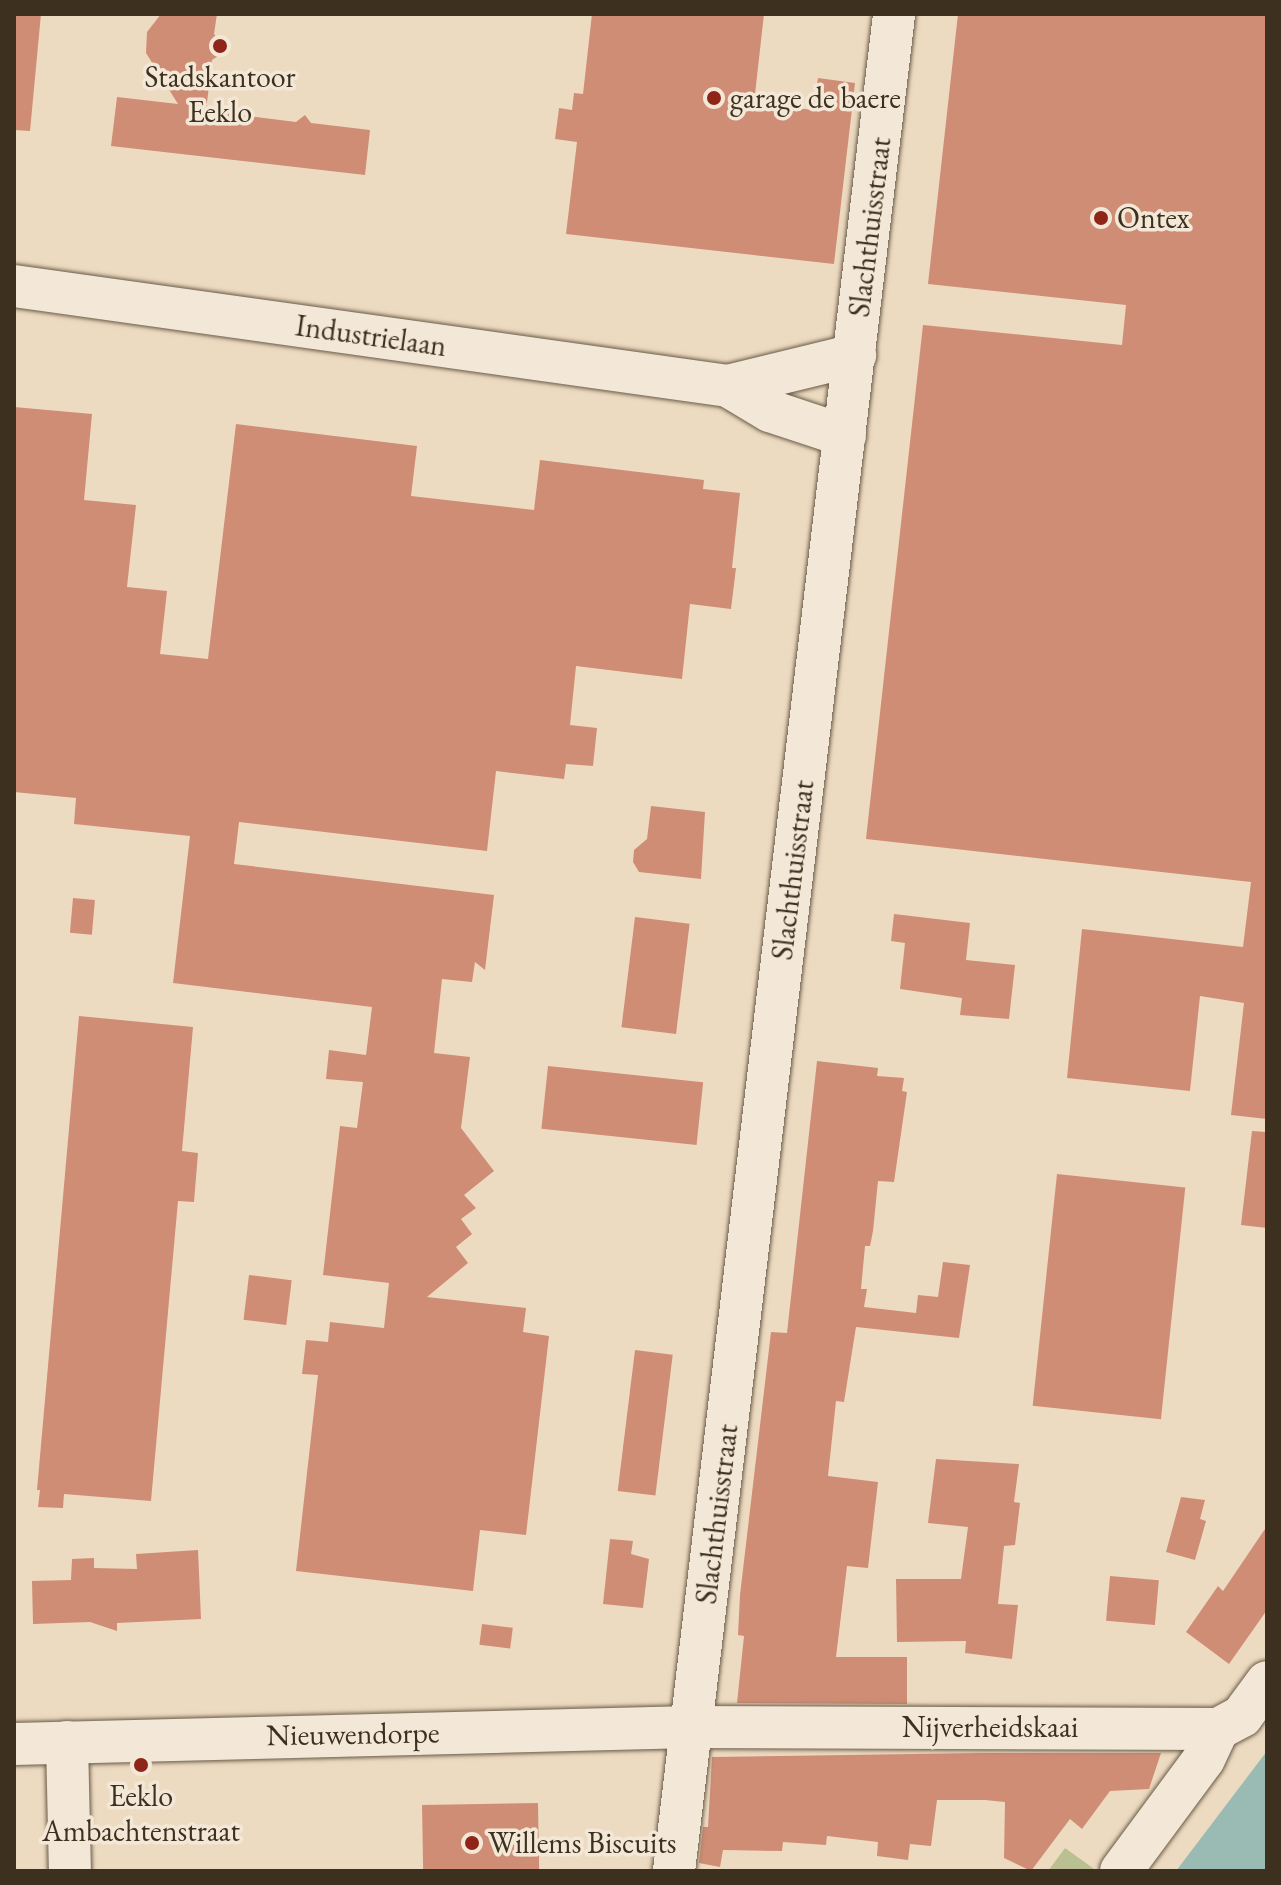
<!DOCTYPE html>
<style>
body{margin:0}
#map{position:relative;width:1281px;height:1885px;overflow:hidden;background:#eddbc1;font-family:"EB Garamond",serif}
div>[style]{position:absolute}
.green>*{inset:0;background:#bac091}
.water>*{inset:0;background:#99bbb4}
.building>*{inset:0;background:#cf8d75;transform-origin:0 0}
.roads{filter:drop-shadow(0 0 2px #695b47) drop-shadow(0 0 2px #695b47)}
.minor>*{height:42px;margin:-21px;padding:0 21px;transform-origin:21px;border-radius:21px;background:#f3e8d7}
.dots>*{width:22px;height:22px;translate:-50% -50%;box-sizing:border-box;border:4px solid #f3e8d7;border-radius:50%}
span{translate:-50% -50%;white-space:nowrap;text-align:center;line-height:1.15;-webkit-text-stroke:7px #f3e8d7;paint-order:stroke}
.poi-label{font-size:30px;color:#3d301e}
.left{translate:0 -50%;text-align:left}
.street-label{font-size:30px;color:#3d301e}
.frame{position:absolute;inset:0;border:16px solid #3d301e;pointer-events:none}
</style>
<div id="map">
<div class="green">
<div style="clip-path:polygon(1065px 1848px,1097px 1871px,1048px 1871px)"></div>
</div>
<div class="water">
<div style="clip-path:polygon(1267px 1751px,1267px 1871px,1176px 1871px)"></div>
</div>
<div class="building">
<div style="clip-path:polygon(14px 14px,41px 14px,30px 131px,14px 130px)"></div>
<div style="clip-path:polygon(161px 14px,217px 14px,214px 34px,222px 44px,221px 54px,212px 60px,206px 111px,296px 122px,305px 115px,311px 123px,370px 130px,365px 175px,111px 146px,117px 97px,178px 104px,146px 53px,147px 32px)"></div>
<div style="clip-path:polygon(592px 14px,764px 14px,754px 103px,813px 110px,818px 78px,855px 83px,834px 264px,566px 234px,577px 142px,555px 139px,559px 108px,572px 110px,574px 93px,583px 94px)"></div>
<div style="clip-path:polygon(958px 14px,1267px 14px,1267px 1119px,1231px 1115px,1244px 1003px,1200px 996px,1190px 1091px,1067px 1078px,1082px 929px,1243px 947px,1251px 882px,866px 839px,923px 325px,1122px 345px,1126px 305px,928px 284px)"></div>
<div style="clip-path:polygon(14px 407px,92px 414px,84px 500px,136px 505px,127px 587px,167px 591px,160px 654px,208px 659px,236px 424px,417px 446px,411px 496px,534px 510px,540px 460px,704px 480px,703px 489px,740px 493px,732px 568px,736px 568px,731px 609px,690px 604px,682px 679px,576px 666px,570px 725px,597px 728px,593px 766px,566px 764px,564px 779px,496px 771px,487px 851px,239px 822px,234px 864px,494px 895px,485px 970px,475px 962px,472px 982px,442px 979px,434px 1053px,470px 1057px,461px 1128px,494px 1171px,464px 1195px,476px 1208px,461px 1219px,472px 1234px,456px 1247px,468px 1263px,427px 1297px,526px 1308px,523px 1332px,549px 1336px,526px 1535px,480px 1530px,473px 1591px,296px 1571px,318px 1375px,302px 1374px,306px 1340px,328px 1342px,330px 1322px,384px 1328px,389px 1283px,323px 1275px,340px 1126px,357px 1128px,363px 1082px,326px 1079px,329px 1050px,366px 1055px,372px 1007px,173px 983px,190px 836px,74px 824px,76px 798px,14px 792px)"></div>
<div style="clip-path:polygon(651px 806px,705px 812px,701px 879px,639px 872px,633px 862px,634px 850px,647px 839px)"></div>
<div style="left:73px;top:898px;width:22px;height:35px;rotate:5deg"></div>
<div style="clip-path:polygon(894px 914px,970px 923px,966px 960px,1015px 965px,1009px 1019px,960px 1015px,962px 998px,900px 989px,905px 943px,891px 941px)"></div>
<div style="left:635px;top:917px;width:55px;height:111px;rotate:7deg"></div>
<div style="clip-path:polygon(79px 1016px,193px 1027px,182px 1151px,198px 1153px,194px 1202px,178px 1201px,151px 1501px,64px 1494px,63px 1508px,38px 1507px,40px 1490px,37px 1490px)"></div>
<div style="clip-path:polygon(817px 1061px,878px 1068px,877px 1076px,904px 1078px,902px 1091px,907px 1092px,894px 1182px,878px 1181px,873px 1231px,870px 1246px,865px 1246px,861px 1289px,867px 1289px,864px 1307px,916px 1313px,918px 1295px,938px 1297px,943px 1262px,970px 1265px,959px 1338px,856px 1327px,844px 1402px,836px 1401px,828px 1476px,878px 1482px,868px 1568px,847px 1566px,836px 1657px,907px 1657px,907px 1704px,737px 1703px,744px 1636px,738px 1635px,740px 1595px,771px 1332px,787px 1333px)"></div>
<div style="left:548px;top:1066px;width:156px;height:63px;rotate:6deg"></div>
<div style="clip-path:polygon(1252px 1131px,1267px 1132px,1267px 1228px,1241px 1225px)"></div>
<div style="left:1057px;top:1174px;width:129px;height:233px;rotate:6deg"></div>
<div style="left:249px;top:1275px;width:43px;height:45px;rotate:7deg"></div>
<div style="left:635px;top:1350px;width:38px;height:142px;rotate:7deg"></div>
<div style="clip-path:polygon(936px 1459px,1019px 1464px,1014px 1502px,1020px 1503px,1015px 1545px,1004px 1546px,998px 1604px,1018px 1605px,1012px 1659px,965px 1653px,966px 1641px,897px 1642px,896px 1579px,961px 1579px,968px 1527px,928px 1523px)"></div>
<div style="clip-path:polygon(1181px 1497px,1205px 1500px,1200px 1519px,1206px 1521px,1195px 1560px,1166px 1552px)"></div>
<div style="clip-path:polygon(1267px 1526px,1267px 1610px,1229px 1664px,1186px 1632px,1218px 1586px,1223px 1591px)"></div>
<div style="clip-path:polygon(610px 1539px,633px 1541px,631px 1554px,649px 1559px,643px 1608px,603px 1604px)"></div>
<div style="clip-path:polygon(198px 1550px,201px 1619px,117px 1623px,117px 1631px,90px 1622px,33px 1624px,32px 1581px,71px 1580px,72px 1559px,94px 1558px,94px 1568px,137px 1569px,136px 1554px)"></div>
<div style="left:1110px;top:1576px;width:49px;height:45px;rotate:5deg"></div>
<div style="left:482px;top:1624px;width:31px;height:21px;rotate:7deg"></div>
<div style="clip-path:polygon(983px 1753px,1161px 1753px,1149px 1789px,1110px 1791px,1082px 1829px,1070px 1819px,1031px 1871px,1004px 1858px,1005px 1802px,985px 1800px,937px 1800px,931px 1846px,910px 1844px,908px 1860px,877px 1856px,878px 1842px,827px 1836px,826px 1845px,783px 1842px,782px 1851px,723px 1850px,720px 1867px,699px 1863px,703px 1827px,708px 1827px,712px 1757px)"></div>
<div style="left:538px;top:1803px;width:68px;height:116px;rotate:89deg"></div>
</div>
<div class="roads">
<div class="minor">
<div style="left:14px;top:286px;width:721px;rotate:7.97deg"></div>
<div style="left:728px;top:386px;width:131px;rotate:-13.7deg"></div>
<div style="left:728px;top:386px;width:49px;rotate:30.8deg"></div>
<div style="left:770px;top:411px;width:79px;rotate:18.4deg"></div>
<div style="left:67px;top:1742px;width:129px;rotate:88.7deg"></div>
<div style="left:14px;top:1744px;width:678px;rotate:-1.44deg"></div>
<div style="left:692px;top:1727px;width:526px;rotate:0.22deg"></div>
<div style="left:1218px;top:1729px;width:27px;rotate:-28deg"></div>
<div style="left:1242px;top:1716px;width:42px;rotate:-53.7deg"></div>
<div style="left:674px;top:1871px;width:1870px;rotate:-83.24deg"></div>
<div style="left:1121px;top:1871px;width:139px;rotate:-53.5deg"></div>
<div style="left:1204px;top:1759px;width:33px;rotate:-65deg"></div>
</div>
</div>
<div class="dots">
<div style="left:220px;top:46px;background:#8f2418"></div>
<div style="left:714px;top:98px;background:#8f2418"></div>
<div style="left:1101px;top:218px;background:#8f2418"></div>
<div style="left:141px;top:1765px;background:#8f2418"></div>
<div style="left:472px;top:1843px;background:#8f2418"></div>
</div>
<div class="poi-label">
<span style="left:220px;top:94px">Stadskantoor<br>Eeklo</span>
<span class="left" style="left:730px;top:98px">garage de baere</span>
<span class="left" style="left:1117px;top:218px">Ontex</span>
<span style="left:141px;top:1813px">Eeklo<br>Ambachtenstraat</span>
<span class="left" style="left:488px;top:1843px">Willems Biscuits</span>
</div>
<div class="street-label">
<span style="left:870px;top:227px;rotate:-83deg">Slachthuisstraat</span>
<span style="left:371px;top:336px;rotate:8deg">Industrielaan</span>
<span style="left:793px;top:870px;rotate:-83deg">Slachthuisstraat</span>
<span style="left:717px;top:1514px;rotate:-83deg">Slachthuisstraat</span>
<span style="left:990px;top:1727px">Nijverheidskaai</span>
<span style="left:353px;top:1734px;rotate:-1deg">Nieuwendorpe</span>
</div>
<div class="frame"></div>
</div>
